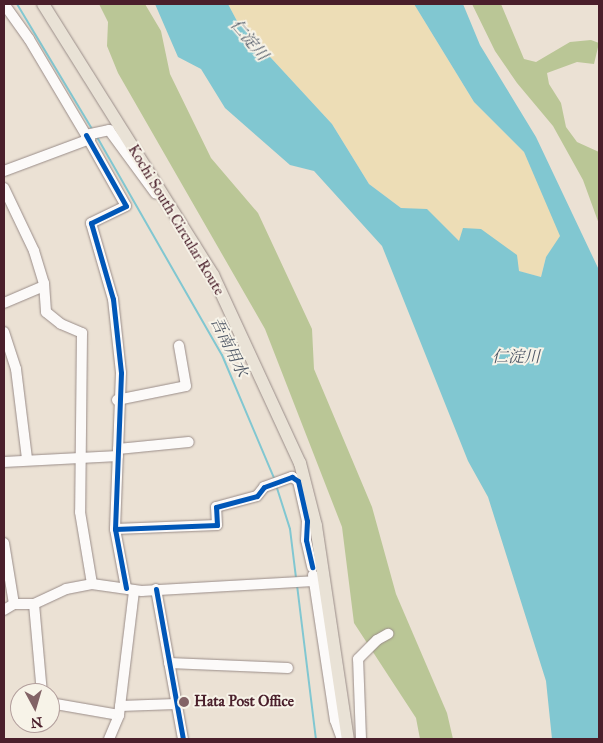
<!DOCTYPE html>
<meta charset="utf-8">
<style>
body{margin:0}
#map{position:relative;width:603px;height:743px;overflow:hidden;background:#ebe1d4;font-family:"IM FELL Great Primer","Noto Serif JP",serif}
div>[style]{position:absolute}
.forest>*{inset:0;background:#bac696}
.sand>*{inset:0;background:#edddb6}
.water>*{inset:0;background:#81c7d1}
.stream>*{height:2px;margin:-1px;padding:0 1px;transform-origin:1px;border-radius:1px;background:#81c7d1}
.roads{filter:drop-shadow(0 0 1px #9a8d89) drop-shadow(0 0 1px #9a8d89)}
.minor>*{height:10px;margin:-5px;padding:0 5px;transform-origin:5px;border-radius:5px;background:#fcfaf9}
.major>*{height:12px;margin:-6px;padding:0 6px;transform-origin:6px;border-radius:6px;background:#e9e2d6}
.cycleway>*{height:5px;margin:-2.5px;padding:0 2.5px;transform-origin:2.5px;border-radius:2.5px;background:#0057b8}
.dots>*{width:14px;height:14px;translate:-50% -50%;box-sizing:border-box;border:2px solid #f7f3e8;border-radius:50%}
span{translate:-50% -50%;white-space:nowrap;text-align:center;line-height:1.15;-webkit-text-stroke:4px #f7f3e8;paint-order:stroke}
.street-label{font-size:15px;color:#4a1f2b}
.poi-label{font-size:15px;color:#4a1f2b;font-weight:700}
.left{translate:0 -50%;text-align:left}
.water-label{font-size:16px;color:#4d5665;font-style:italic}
.frame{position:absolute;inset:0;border:5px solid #4a1f2b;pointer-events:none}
.north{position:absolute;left:10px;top:683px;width:50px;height:50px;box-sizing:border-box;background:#f7f3e8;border:1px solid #b29e9c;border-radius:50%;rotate:174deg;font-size:14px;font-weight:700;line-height:20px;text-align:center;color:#4a1f2b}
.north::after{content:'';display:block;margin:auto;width:18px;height:22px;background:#826366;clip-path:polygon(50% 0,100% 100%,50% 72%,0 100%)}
</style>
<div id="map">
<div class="forest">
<div style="clip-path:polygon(99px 4px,145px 4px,161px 31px,170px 74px,211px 158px,258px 213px,312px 329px,314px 369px,372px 507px,396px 594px,447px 713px,453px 739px,420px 739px,416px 718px,354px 623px,342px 527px,265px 329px,118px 73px,107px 46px,108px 22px)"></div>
<div style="clip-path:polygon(472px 4px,501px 4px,524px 59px,536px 62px,570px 42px,591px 40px,599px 43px,594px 64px,577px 62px,547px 73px,549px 84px,561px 103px,566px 127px,577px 142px,599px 152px,599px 224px,583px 180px,553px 126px,517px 83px,495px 51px)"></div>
</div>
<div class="sand">
<div style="clip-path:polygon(228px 4px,414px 4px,474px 102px,524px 152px,561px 236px,546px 257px,541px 277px,518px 271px,459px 241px,427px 210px,401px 208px,369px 184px,332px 124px,237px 21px)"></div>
</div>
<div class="water">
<div style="clip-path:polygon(155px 4px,228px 4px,237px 21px,332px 124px,369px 184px,401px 208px,427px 209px,459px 241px,463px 228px,481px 229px,517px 255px,519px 271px,541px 277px,546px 257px,560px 236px,524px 152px,474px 102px,414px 4px,463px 4px,480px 45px,536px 137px,599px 270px,599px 739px,552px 739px,546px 681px,488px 497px,468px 461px,382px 246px,314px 171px,290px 165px,225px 108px,201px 69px,178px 57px)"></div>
</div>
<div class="stream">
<div style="left:17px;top:4px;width:146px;rotate:59deg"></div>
<div style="left:97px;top:137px;width:251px;rotate:60.2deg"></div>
<div style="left:222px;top:355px;width:134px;rotate:67.1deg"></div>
<div style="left:276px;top:485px;width:46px;rotate:72.3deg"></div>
<div style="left:290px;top:529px;width:49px;rotate:83deg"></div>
<div style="left:297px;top:585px;width:155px;rotate:83deg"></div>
</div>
<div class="roads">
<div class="minor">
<div style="left:4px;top:4px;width:43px;rotate:54.5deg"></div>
<div style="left:29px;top:39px;width:112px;rotate:59.3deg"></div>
<div style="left:86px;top:135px;width:24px;rotate:-12deg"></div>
<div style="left:109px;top:130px;width:79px;rotate:53.7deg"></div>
<div style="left:86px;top:135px;width:81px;rotate:60.6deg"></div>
<div style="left:126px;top:206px;width:39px;rotate:154deg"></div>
<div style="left:91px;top:223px;width:79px;rotate:73.9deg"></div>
<div style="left:113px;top:299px;width:74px;rotate:83.8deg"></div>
<div style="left:121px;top:373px;width:156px;rotate:92.2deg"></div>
<div style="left:115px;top:529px;width:60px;rotate:79.4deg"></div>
<div style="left:4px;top:171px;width:92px;rotate:-20.4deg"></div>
<div style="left:4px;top:188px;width:70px;rotate:64.5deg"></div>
<div style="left:34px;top:251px;width:34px;rotate:73deg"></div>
<div style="left:44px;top:283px;width:29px;rotate:86deg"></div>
<div style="left:46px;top:312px;width:19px;rotate:39deg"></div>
<div style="left:61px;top:324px;width:23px;rotate:23deg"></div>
<div style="left:82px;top:333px;width:179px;rotate:90.6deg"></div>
<div style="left:80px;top:512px;width:73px;rotate:80.5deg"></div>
<div style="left:4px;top:303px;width:43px;rotate:-23deg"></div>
<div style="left:4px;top:332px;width:39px;rotate:72deg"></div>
<div style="left:16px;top:369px;width:91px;rotate:83deg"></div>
<div style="left:117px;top:400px;width:70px;rotate:-11.5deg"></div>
<div style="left:186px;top:386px;width:41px;rotate:-99.9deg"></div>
<div style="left:118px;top:449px;width:71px;rotate:-5.6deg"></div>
<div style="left:4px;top:462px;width:114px;rotate:-3deg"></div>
<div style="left:115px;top:529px;width:102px;rotate:-2.2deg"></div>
<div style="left:217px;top:525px;width:18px;rotate:-93deg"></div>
<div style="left:216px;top:507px;width:42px;rotate:-15deg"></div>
<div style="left:257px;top:496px;width:11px;rotate:-52deg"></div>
<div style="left:264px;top:487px;width:30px;rotate:-20deg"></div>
<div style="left:292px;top:477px;width:7px;rotate:34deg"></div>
<div style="left:298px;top:481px;width:41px;rotate:77.3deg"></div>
<div style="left:307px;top:521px;width:19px;rotate:93deg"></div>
<div style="left:306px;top:540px;width:28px;rotate:77deg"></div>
<div style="left:4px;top:543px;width:62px;rotate:80.7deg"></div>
<div style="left:313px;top:575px;width:147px;rotate:81.4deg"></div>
<div style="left:335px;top:720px;width:20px;rotate:70deg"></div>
<div style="left:156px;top:589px;width:152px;rotate:79.8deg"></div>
<div style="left:34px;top:604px;width:89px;rotate:84.9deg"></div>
<div style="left:4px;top:610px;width:12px;rotate:-31deg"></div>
<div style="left:14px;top:604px;width:20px"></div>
<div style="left:34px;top:604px;width:35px;rotate:-25deg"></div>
<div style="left:66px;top:589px;width:26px;rotate:-11deg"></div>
<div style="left:92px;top:584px;width:50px;rotate:8deg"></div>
<div style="left:142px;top:591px;width:171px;rotate:-3.3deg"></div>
<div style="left:169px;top:663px;width:119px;rotate:2.4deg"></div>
<div style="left:50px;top:703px;width:70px;rotate:9.9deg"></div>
<div style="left:120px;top:706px;width:56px;rotate:-2deg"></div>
<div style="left:109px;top:739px;width:26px;rotate:-67deg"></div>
<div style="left:119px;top:715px;width:125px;rotate:-83.1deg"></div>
<div style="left:361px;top:739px;width:80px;rotate:-92.1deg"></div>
<div style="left:358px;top:659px;width:27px;rotate:-45deg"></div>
<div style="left:377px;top:640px;width:13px;rotate:-29deg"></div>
</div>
<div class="major">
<div style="left:43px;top:4px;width:320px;rotate:57.9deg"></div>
<div style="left:213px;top:275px;width:207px;rotate:65.2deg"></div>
<div style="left:300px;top:463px;width:65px;rotate:75.7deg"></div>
<div style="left:316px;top:526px;width:215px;rotate:81.5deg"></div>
</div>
</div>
<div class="cycleway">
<div style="left:86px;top:135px;width:81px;rotate:60.6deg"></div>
<div style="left:126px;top:206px;width:39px;rotate:154deg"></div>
<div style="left:91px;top:223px;width:79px;rotate:73.9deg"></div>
<div style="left:113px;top:299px;width:74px;rotate:83.8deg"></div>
<div style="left:121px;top:373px;width:156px;rotate:92.2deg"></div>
<div style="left:115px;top:529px;width:60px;rotate:79.4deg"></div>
<div style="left:115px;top:529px;width:102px;rotate:-2.2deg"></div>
<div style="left:217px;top:525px;width:18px;rotate:-93deg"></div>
<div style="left:216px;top:507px;width:42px;rotate:-15deg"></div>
<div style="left:257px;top:496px;width:11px;rotate:-52deg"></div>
<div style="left:264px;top:487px;width:30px;rotate:-20deg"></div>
<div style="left:292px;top:477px;width:7px;rotate:34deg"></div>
<div style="left:298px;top:481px;width:41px;rotate:77.3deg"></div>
<div style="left:307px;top:521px;width:19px;rotate:93deg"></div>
<div style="left:306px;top:540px;width:28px;rotate:77deg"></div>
<div style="left:156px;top:589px;width:152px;rotate:79.8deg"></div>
</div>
<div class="dots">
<div style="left:184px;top:702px;background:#826366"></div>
</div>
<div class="street-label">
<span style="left:176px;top:220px;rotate:59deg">Kochi South Circular Route</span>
</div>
<div class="poi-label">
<span class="left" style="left:194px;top:702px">Hata Post Office</span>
</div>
<div class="water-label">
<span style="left:249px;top:40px;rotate:50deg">仁淀川</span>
<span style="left:229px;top:347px;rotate:64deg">吾南用水</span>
<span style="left:516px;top:357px">仁淀川</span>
</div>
<div class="frame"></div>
<div class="north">N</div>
</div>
